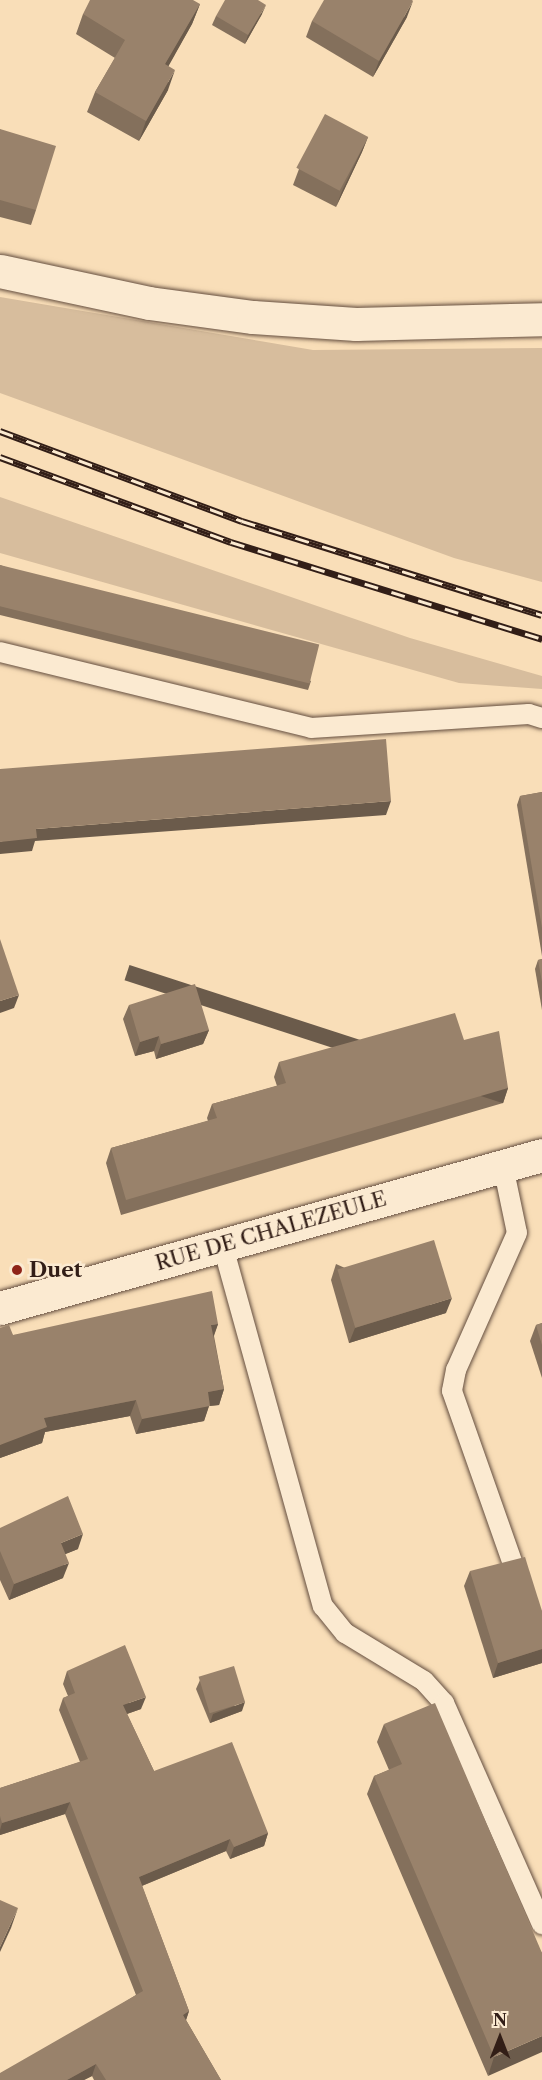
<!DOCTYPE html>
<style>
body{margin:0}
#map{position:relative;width:542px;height:2080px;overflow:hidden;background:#f9deb8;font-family:"Libre Caslon Text",serif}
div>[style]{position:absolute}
.green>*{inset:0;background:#d7bd9d}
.roads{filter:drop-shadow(0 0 2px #644e3f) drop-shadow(0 0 2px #644e3f)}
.service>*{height:20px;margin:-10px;padding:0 10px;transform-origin:10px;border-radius:10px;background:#fbead1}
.minor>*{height:33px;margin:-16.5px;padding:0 16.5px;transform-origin:16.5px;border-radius:16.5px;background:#fbead1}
.tertiary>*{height:33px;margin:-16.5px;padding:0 16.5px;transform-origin:16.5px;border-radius:16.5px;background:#fbead1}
.rail>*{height:7px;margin-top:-3.5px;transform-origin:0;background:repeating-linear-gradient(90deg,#fbead1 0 14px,#321e17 0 28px);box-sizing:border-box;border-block:2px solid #321e17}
.wall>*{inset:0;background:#84705c}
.shaded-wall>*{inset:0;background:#6b5b4b;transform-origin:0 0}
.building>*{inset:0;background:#99826b;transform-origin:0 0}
.dots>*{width:16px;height:16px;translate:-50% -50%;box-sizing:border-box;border:3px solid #fbead1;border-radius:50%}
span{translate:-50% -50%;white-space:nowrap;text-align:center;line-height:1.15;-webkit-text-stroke:5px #fbead1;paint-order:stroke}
.street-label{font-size:21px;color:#321e17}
.poi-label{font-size:21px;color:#321e17;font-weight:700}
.left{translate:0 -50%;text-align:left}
.north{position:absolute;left:470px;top:2008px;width:60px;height:60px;-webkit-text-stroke:4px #fbead1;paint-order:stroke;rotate:0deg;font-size:16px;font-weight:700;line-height:24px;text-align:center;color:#321e17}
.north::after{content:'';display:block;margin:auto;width:21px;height:27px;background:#321e17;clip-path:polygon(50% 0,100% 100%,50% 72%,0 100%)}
</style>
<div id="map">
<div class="green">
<div style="clip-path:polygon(0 297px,313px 350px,542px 348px,542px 582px,454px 558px,0 393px)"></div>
<div style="clip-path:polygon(0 497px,410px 638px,542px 676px,542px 689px,459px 683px,0 553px)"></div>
</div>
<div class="roads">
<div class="service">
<div style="left:0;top:652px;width:320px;rotate:13.7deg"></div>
<div style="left:311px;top:728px;width:218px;rotate:-3.7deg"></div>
<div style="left:529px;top:714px;width:14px;rotate:17deg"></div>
<div style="left:503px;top:1166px;width:68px;rotate:78.2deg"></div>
<div style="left:517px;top:1233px;width:150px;rotate:114deg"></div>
<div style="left:456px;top:1370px;width:21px;rotate:101deg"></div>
<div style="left:452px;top:1391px;width:180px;rotate:70.6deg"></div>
<div style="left:222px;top:1243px;width:377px;rotate:74.5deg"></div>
<div style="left:323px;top:1606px;width:35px;rotate:51deg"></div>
<div style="left:345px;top:1633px;width:92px;rotate:31.3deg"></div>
<div style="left:424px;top:1681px;width:30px;rotate:48deg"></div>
<div style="left:444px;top:1703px;width:242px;rotate:66.1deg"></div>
</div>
<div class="minor">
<div style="left:0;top:271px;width:152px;rotate:12.1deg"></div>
<div style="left:149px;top:303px;width:105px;rotate:7.7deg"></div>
<div style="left:253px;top:317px;width:103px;rotate:3.9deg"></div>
<div style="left:356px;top:324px;width:186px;rotate:-1.5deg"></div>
</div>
<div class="tertiary">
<div style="left:0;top:1308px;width:563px;rotate:-15.76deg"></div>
</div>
</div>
<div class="rail">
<div style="left:0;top:431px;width:258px;rotate:20.4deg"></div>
<div style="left:242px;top:521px;width:314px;rotate:17.4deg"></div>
<div style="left:0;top:457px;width:246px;rotate:20.2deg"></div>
<div style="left:231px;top:542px;width:326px;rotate:17.3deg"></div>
</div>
<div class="wall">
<div style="clip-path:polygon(200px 4px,192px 24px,168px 66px,168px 90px,139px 141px,87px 112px,95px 92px,115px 58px,76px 34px,83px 14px)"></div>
<div style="clip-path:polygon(262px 14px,245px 44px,212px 25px,216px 16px)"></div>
<div style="clip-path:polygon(407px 17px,373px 77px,306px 37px,312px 21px)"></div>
<div style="clip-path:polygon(0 129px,36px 210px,31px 225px,0 217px)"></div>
<div style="clip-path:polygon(368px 137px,362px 152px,336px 207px,293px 185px,299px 169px)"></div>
<div style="clip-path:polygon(0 565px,311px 681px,308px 690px,0 615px)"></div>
<div style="clip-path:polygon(542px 792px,542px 956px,517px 805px,520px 796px)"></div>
<div style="clip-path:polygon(542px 959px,542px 1010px,535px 969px,538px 960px)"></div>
<div style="clip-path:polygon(129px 1005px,209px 1030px,203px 1044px,156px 1059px,154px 1051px,135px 1056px,123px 1019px)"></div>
<div style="clip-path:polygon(464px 1040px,508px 1088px,503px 1103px,121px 1215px,106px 1163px,111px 1148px,208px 1121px,207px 1118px,212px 1104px,277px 1086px,274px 1077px,279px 1062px)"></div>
<div style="clip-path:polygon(336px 1264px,446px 1313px,349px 1343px,331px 1280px)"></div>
<div style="clip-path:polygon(542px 1323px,542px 1378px,530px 1341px,536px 1325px)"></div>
<div style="clip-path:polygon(218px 1324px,214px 1336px,224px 1389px,219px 1405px,209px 1406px,204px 1421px,136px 1434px,130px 1416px,45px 1432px,42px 1443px,0 1458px,0 1328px,13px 1335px)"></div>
<div style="clip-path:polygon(0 1528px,78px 1549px,65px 1554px,63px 1578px,9px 1600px,0 1580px)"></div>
<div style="clip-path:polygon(470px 1571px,542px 1611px,542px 1663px,493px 1678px,464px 1586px)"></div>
<div style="clip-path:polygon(67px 1671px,141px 1709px,127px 1714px,154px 1771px,268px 1833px,264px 1846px,230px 1859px,226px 1851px,142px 1886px,189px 2011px,186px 2020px,221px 2080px,94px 2080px,92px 2076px,84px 2080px,0 2080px,136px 1995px,65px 1814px,0 1835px,0 1788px,80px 1762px,59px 1710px,63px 1698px,68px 1696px,63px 1684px)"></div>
<div style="clip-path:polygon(200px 1680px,242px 1711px,210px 1723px,196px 1689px)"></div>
<div style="clip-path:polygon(384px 1724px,542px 1953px,488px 2076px,367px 1794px,374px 1776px,389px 1770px,377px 1742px)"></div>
</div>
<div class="shaded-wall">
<div style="clip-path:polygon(413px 1px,407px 17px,373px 77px,379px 61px)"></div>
<div style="clip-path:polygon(200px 4px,192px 24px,158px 85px,165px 64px)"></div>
<div style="clip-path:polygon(266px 5px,262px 14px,245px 44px,248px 35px)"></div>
<div style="clip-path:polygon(175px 70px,168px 90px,139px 141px,146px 121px)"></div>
<div style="clip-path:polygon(368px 137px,362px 152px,336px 207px,342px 191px)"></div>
<div style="clip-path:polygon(391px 801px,386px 815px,35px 841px,32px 851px,0 854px,0 842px,36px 829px)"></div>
<div style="clip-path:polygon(19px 995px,14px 1008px,0 1013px,0 1001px)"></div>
<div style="clip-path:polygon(209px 1030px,203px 1044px,156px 1059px,161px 1044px)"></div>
<div style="clip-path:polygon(159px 1036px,154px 1051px,135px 1056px,140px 1042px)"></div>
<div style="left:508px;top:1088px;width:16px;height:398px;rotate:108deg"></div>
<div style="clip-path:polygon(452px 1298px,446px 1313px,349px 1343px,355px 1328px)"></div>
<div style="clip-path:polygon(218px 1324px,212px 1340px,211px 1325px)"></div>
<div style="clip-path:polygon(224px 1389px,219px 1405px,209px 1406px,204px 1421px,136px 1434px,142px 1419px,208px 1392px)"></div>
<div style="clip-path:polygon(136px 1400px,130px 1416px,45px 1432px,42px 1443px,0 1458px,0 1445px,44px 1418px)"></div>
<div style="clip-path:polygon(83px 1534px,78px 1549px,56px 1558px,61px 1543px)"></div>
<div style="clip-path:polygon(69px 1563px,63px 1578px,9px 1600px,14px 1584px)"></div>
<div style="clip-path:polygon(542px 1649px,542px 1663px,493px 1678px,498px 1663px)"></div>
<div style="clip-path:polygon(146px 1697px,141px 1709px,118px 1717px,123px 1705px)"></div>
<div style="clip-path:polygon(245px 1702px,242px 1711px,210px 1723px,213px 1714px)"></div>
<div style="clip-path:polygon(70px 1802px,65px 1814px,0 1835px,0 1830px,2px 1823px)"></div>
<div style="clip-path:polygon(268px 1833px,264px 1846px,230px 1859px,234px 1847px)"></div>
<div style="clip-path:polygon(230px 1839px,226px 1851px,134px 1889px,139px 1877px)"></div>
<div style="clip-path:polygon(18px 1908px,11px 1928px,0 1952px,0 1947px)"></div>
<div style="clip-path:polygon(189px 2011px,185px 2023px,183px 2015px)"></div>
<div style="clip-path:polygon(542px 2036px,542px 2052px,488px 2076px,494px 2057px)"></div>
<div style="clip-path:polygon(96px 2064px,92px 2076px,84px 2080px,67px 2080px)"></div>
</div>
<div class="building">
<div style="clip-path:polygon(90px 0,193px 0,200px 4px,165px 64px,175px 70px,146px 121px,95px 92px,125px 40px,83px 14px)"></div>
<div style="clip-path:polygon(225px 0,258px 0,266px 5px,248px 35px,216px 16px)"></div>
<div style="clip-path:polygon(324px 0,412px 0,413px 1px,379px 61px,312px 21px)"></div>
<div style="left:325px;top:114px;width:49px;height:61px;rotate:28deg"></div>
<div style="clip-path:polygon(0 129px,56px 146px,36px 210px,0 200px)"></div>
<div style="left:0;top:565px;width:329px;height:40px;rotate:14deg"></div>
<div style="clip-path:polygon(386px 739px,391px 801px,36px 829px,37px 838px,0 842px,0 769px)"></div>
<div style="clip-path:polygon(542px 792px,542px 928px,520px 796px)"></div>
<div style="clip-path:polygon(0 939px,19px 995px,0 1001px)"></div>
<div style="clip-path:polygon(542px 959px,542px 982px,538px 960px)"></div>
<div style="clip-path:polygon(195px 984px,209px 1030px,161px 1044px,159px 1036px,140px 1042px,129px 1005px)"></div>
<div style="clip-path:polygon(455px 1013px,464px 1040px,499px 1031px,508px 1088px,126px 1200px,111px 1148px,217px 1118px,212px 1104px,286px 1083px,279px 1062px)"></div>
<div style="left:434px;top:1240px;width:61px;height:101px;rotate:73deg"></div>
<div style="clip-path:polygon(212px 1291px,218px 1324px,211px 1325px,224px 1389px,208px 1392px,210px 1406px,142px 1419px,136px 1400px,44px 1418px,47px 1427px,0 1445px,0 1328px,9px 1325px,13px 1335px)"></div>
<div style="clip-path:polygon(542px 1323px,542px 1345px,536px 1325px)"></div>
<div style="clip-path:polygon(68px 1496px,83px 1534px,61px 1543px,69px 1563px,14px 1584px,0 1551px,0 1528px)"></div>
<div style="clip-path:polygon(525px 1557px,542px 1611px,542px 1649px,498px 1663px,470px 1571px)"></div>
<div style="clip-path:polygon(125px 1645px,146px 1697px,123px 1705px,154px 1771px,232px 1742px,268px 1833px,234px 1847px,230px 1839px,139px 1877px,189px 2011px,183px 2015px,221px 2080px,106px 2080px,96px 2064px,67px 2080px,0 2080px,0 2073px,143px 1991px,70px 1802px,2px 1823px,0 1816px,0 1788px,88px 1759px,63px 1698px,75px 1693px,67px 1671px)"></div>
<div style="left:234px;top:1666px;width:38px;height:37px;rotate:73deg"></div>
<div style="clip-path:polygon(435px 1703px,542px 1953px,542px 2036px,494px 2057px,374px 1776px,402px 1764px,384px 1724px)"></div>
<div style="clip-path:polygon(0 1900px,18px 1908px,0 1947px)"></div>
</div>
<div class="dots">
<div style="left:17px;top:1270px;background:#8f2418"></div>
</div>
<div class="street-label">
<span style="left:271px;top:1231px;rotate:-16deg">RUE DE CHALEZEULE</span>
</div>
<div class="poi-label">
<span class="left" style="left:29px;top:1270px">Duet</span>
</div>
<div class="north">N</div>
</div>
